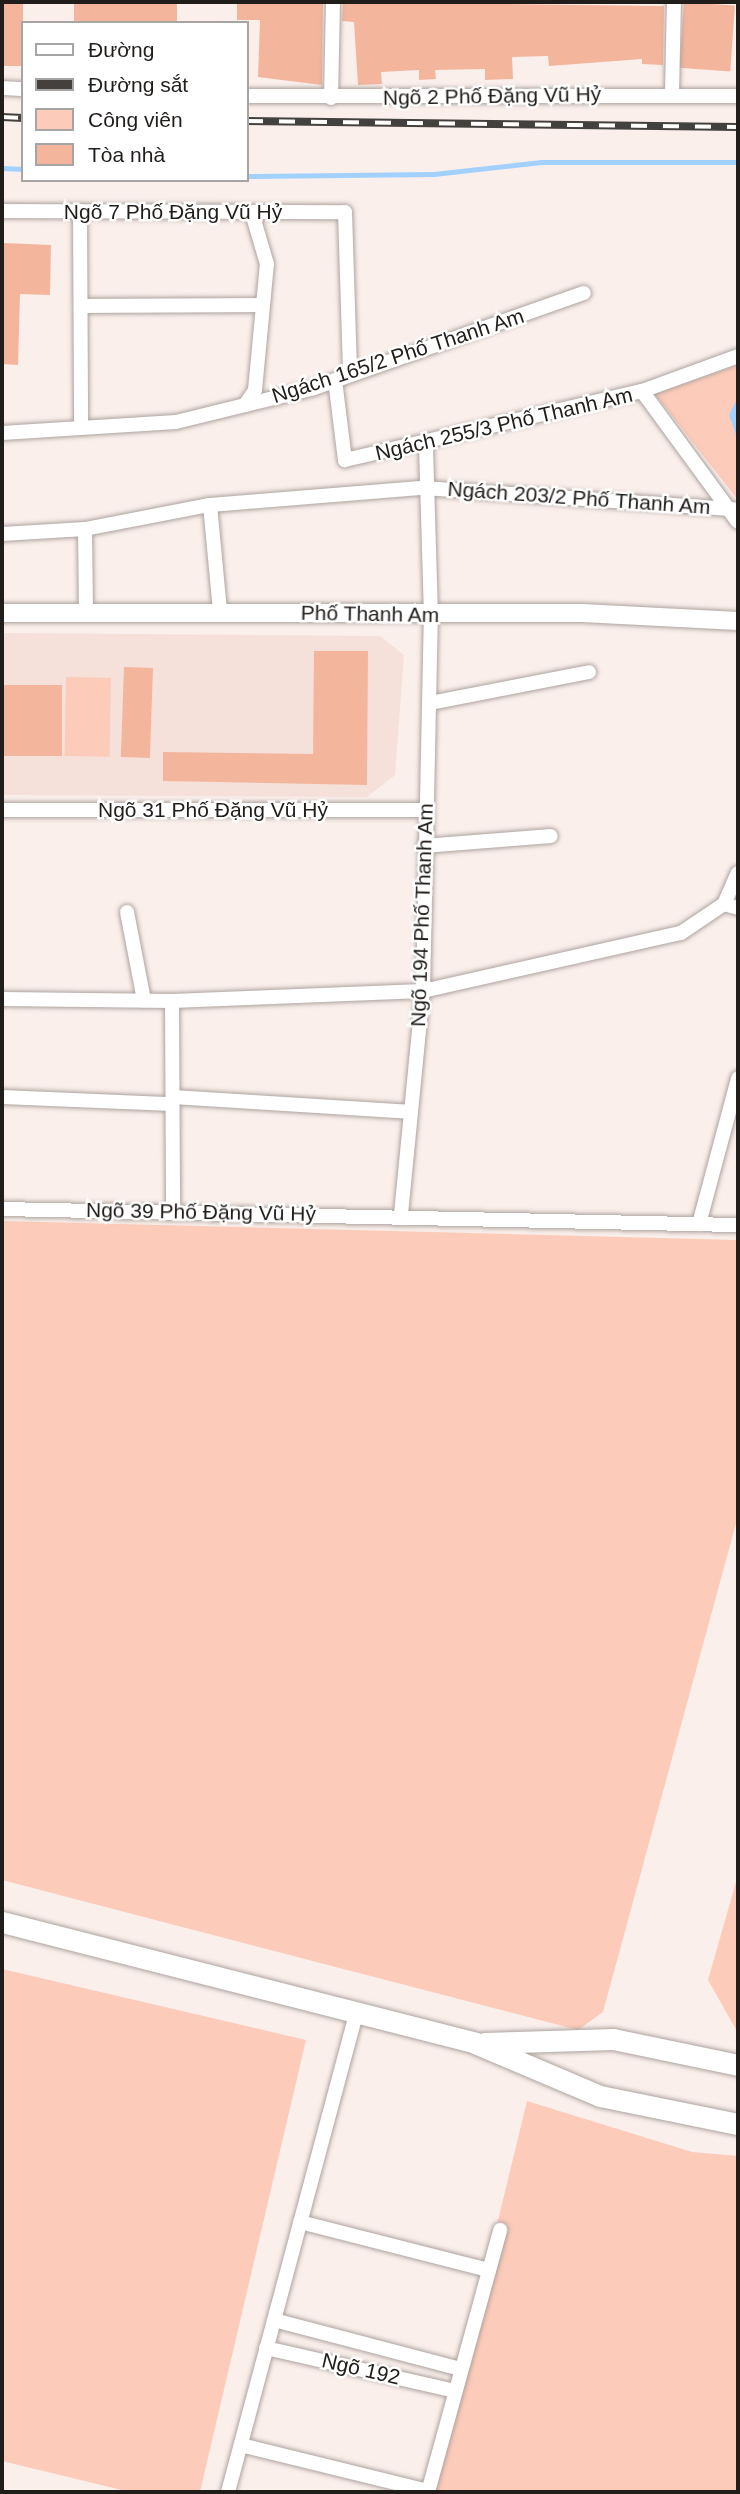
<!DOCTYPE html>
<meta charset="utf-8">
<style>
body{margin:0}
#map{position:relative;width:740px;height:2494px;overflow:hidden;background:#faefeb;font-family:Helvetica,sans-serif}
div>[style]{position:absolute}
.built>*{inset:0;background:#f5e1da}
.green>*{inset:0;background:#fdcbb9;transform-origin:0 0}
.water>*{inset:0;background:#a3d1ff}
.stream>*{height:5px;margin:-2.5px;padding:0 2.5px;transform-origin:2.5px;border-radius:2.5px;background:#a3d1ff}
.building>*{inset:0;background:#f4b59d;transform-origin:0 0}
.roads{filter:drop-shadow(0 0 2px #ada39f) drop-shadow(0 0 2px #ada39f)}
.minor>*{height:14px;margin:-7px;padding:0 7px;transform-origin:7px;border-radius:7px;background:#fff}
.tertiary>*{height:18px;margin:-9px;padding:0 9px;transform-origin:9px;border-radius:9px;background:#fff}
.secondary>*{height:21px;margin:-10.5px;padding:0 10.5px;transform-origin:10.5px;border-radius:10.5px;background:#fff}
.rail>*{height:8px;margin-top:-4px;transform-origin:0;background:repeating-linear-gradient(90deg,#fff 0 16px,#44403e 0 32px);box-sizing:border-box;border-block:2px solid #44403e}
span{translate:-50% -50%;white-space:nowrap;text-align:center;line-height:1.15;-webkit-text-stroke:5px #fff;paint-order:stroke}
.street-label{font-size:21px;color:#201d1b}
.frame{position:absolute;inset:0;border:4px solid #201d1b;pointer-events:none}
.legend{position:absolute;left:21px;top:21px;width:228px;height:161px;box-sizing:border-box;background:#fff;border:2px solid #a6a5a4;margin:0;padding:9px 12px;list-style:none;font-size:21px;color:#201d1b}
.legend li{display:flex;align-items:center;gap:14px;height:35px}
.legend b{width:35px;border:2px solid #a6a5a4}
</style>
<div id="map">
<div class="built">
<div style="clip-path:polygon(2px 633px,380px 636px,404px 655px,395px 775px,367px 797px,2px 795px)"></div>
</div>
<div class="green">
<div style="clip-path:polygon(738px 365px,738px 500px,655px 394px)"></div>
<div style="left:66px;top:677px;width:45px;height:79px;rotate:1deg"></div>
<div style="clip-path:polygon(2px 1221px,738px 1240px,738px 1516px,603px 2012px,578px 2030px,2px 1880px)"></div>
<div style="clip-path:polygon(738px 1875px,738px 2033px,708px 1980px)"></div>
<div style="clip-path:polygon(2px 1969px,306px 2040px,200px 2492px,130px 2492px,2px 2461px)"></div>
<div style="clip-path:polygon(527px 2101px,692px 2152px,738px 2156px,738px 2492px,432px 2492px)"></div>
</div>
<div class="water">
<div style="clip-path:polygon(738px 397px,738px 440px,729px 415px)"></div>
</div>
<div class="stream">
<div style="left:2px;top:168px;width:21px;rotate:3deg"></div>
<div style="left:247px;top:176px;width:187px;rotate:-0.6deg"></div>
<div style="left:434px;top:174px;width:108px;rotate:-6.4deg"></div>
<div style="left:541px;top:162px;width:197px"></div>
</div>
<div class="building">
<div style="left:2px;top:2px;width:21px;height:64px"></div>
<div style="left:74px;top:2px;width:103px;height:21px"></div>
<div style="clip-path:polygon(237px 2px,323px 2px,322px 85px,258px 77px,260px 20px,237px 20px)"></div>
<div style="clip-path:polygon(343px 2px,664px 6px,663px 65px,642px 64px,642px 59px,549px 66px,548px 56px,512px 57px,513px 79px,485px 80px,485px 69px,435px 70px,436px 79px,419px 80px,419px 70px,381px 72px,382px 84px,358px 85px,354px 22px,342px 21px)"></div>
<div style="left:684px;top:2px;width:51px;height:66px;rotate:4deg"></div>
<div style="clip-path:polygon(4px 243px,51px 245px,50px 295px,20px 294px,18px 365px,2px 364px)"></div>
<div style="clip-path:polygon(314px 651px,368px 651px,367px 785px,163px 781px,163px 752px,313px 754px)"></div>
<div style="left:124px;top:667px;width:29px;height:90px;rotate:2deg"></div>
<div style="left:2px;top:685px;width:60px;height:71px"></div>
</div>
<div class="roads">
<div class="minor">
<div style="left:2px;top:88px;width:21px;rotate:3deg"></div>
<div style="left:672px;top:94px;width:92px;rotate:-88.8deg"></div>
<div style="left:247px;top:96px;width:491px"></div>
<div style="left:331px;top:98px;width:96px;rotate:-88.8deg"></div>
<div style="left:2px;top:211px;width:343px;rotate:0.2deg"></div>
<div style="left:345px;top:212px;width:162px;rotate:88.2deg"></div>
<div style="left:80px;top:211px;width:217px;rotate:89.7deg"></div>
<div style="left:81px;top:306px;width:182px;rotate:-0.3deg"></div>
<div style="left:335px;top:380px;width:81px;rotate:82.9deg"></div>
<div style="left:345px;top:460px;width:305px;rotate:-13.1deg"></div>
<div style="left:642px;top:391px;width:102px;rotate:-20deg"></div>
<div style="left:642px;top:391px;width:162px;rotate:53.8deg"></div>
<div style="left:245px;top:405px;width:18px;rotate:-56deg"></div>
<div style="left:255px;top:390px;width:127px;rotate:-84.6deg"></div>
<div style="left:267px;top:264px;width:53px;rotate:-106.4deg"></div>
<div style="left:2px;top:433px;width:174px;rotate:-3.6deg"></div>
<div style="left:176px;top:422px;width:142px;rotate:-13.8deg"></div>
<div style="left:314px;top:388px;width:286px;rotate:-19.4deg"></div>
<div style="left:210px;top:505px;width:106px;rotate:84.6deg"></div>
<div style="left:85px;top:529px;width:81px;rotate:89.3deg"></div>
<div style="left:2px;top:534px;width:83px;rotate:-3.4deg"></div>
<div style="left:85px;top:529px;width:127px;rotate:-10.9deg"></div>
<div style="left:210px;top:505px;width:214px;rotate:-4.6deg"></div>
<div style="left:423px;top:488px;width:312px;rotate:3.9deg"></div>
<div style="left:430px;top:703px;width:162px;rotate:-11deg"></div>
<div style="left:2px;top:810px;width:423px"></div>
<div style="left:424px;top:846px;width:127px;rotate:-4.5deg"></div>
<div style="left:724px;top:904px;width:34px;rotate:-66deg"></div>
<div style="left:724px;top:904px;width:15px;rotate:16deg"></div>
<div style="left:127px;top:912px;width:90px;rotate:79.1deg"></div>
<div style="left:2px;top:999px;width:170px;rotate:0.7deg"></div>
<div style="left:172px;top:1001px;width:251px;rotate:-2.3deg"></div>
<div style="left:423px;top:991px;width:264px;rotate:-12.7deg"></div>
<div style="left:681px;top:933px;width:52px;rotate:-34deg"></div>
<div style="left:172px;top:1001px;width:211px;rotate:89.7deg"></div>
<div style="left:2px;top:1097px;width:170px;rotate:2.4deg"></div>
<div style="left:173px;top:1097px;width:236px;rotate:3.6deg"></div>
<div style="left:2px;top:1209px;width:736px;rotate:1.25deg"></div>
<div style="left:401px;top:1214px;width:224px;rotate:-84.4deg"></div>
<div style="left:423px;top:991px;width:375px;rotate:-88.8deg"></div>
<div style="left:431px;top:616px;width:170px;rotate:-91.7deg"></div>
<div style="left:699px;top:1224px;width:151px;rotate:-75deg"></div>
<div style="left:300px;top:2222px;width:195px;rotate:14.3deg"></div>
<div style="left:274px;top:2320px;width:193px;rotate:14.7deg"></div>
<div style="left:266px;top:2348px;width:194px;rotate:12.8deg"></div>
<div style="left:241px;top:2445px;width:193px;rotate:13.8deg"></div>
<div style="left:228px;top:2492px;width:496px;rotate:-75deg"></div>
<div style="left:428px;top:2492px;width:272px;rotate:-74.6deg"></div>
</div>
<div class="tertiary">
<div style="left:2px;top:613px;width:580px"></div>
<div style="left:582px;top:613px;width:156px;rotate:2.9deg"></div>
</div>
<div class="secondary">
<div style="left:2px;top:1922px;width:488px;rotate:14.3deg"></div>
<div style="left:475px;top:2043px;width:136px;rotate:23deg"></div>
<div style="left:600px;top:2096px;width:141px;rotate:11.5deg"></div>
<div style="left:484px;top:2043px;width:129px;rotate:-1.8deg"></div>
<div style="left:613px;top:2039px;width:128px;rotate:11.7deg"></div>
</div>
</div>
<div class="rail">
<div style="left:2px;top:117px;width:21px;rotate:3deg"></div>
<div style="left:247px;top:121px;width:491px;rotate:0.7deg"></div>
</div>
<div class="street-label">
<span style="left:492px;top:96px;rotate:-1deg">Ngõ 2 Phố Đặng Vũ Hỷ</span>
<span style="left:173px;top:212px">Ngõ 7 Phố Đặng Vũ Hỷ</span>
<span style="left:398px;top:356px;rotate:-18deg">Ngách 165/2 Phố Thanh Am</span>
<span style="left:504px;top:424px;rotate:-13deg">Ngách 255/3 Phố Thanh Am</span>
<span style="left:579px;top:498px;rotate:4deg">Ngách 203/2 Phố Thanh Am</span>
<span style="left:370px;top:614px;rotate:1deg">Phố Thanh Am</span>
<span style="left:213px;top:810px">Ngõ 31 Phố Đặng Vũ Hỷ</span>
<span style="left:422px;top:915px;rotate:-88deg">Ngõ 194 Phố Thanh Am</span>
<span style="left:201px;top:1212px;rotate:1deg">Ngõ 39 Phố Đặng Vũ Hỷ</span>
<span style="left:361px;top:2369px;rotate:13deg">Ngõ 192</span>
</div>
<div class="frame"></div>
<ul class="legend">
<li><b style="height:9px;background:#fff"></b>Đường</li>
<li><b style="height:9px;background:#44403e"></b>Đường sắt</li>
<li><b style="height:19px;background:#fdcbb9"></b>Công viên</li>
<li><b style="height:19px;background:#f4b59d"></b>Tòa nhà</li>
</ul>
</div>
